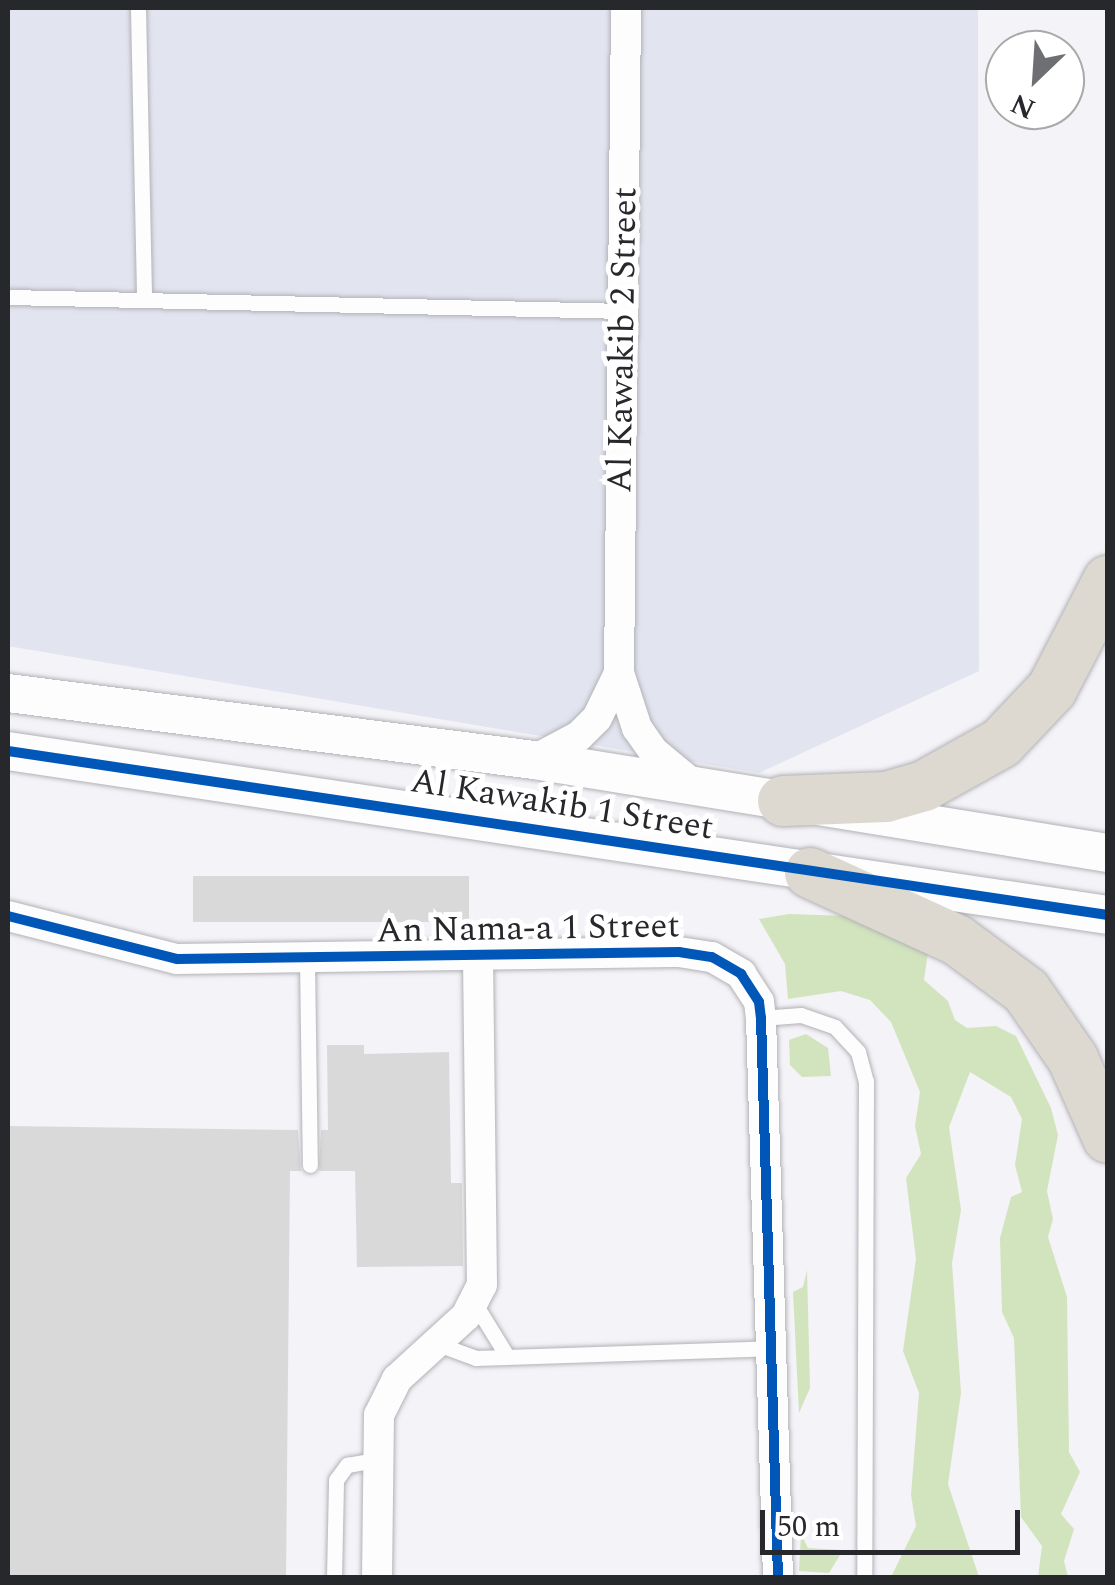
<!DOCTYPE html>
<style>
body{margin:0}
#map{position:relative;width:1115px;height:1585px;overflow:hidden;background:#f3f3f8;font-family:Spectral,serif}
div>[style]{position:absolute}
.built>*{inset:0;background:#e2e4ef}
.green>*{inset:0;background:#d2e4bd}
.building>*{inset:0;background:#dad9da;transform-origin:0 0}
.roads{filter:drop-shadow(0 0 2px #b2b2b6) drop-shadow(0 0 2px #b2b2b6)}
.service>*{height:15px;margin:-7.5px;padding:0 7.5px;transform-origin:7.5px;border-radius:7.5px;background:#fdfdfe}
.minor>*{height:30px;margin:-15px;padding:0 15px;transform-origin:15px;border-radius:15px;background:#fdfdfe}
.tertiary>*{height:38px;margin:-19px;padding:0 19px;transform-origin:19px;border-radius:19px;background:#fdfdfe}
.trunk>*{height:50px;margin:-25px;padding:0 25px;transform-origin:25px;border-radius:25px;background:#ddd9d0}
.cycleway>*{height:10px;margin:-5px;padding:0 5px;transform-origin:5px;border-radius:5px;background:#0057b8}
span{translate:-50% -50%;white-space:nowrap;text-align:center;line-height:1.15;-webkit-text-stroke:10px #fff;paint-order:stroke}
.street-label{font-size:35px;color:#27282b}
.frame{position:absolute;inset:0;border:10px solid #27282b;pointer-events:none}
.north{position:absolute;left:985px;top:30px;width:100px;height:100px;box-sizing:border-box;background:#fff;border:2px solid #a9a9aa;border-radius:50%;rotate:205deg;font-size:28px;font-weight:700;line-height:40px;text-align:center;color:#27282b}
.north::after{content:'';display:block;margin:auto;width:35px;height:45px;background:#6e6f73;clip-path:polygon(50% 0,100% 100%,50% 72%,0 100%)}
.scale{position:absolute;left:760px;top:1510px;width:260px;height:45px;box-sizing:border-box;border:5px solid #27282b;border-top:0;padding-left:12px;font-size:30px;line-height:35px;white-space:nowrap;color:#27282b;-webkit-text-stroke:8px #fff;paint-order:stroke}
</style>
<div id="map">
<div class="built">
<div style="clip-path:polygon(8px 8px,978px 8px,979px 671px,759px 773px,8px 646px)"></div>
</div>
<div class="green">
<div style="clip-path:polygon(789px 914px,849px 916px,928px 952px,924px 980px,948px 1001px,955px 1020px,967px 1028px,996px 1026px,1016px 1036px,1051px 1108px,1058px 1135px,1047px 1191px,1053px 1219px,1048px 1237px,1067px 1297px,1069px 1452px,1080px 1472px,1061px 1514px,1074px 1529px,1064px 1561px,1068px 1577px,1038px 1577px,1042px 1546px,1021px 1517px,1014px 1338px,1002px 1312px,1000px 1238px,1011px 1197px,1022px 1192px,1015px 1165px,1022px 1119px,1011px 1097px,970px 1072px,949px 1127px,961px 1210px,952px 1263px,961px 1393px,948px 1484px,979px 1577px,891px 1577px,916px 1526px,911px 1495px,919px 1393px,903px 1351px,916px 1259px,906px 1178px,921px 1154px,915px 1126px,920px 1092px,891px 1022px,870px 1000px,841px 991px,788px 999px,785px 964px,759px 919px)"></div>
<div style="clip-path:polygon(806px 1034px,828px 1048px,831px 1076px,802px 1077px,790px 1065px,789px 1040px)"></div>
<div style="clip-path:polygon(807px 1270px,810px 1388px,799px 1413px,793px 1292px,803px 1287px)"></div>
<div style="clip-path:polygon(801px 1534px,808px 1548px,843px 1550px,829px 1573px,799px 1571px)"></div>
</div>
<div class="building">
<div style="left:469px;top:876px;width:46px;height:276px;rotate:90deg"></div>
<div style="clip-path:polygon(327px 1045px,364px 1045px,364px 1054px,449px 1052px,451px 1183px,462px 1183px,463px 1266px,357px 1267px,355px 1171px,319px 1171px,321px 1130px,328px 1130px)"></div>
<div style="clip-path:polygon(8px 1126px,298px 1130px,301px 1171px,290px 1171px,286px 1578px,8px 1578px)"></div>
</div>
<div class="roads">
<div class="service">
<div style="left:138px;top:8px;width:292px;rotate:88.8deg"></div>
<div style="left:8px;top:297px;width:615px;rotate:1.3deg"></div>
<div style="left:307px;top:960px;width:205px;rotate:89.2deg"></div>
<div style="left:761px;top:1018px;width:40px;rotate:-4.3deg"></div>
<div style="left:801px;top:1015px;width:36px;rotate:19deg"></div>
<div style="left:835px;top:1027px;width:34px;rotate:47deg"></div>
<div style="left:858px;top:1052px;width:30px;rotate:75deg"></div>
<div style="left:866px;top:1081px;width:497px;rotate:90.2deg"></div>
<div style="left:475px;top:1304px;width:61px;rotate:58.4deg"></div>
<div style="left:435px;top:1343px;width:44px;rotate:20.1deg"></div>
<div style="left:476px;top:1358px;width:295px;rotate:-1.9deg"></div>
<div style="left:334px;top:1578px;width:98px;rotate:-88.8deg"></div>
<div style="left:336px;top:1480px;width:19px;rotate:-54deg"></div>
<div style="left:347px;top:1465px;width:28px;rotate:-10deg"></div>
</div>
<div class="minor">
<div style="left:626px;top:8px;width:665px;rotate:90.6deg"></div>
<div style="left:619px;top:673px;width:58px;rotate:71.9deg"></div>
<div style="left:637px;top:728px;width:29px;rotate:55deg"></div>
<div style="left:654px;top:752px;width:53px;rotate:39.7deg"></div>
<div style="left:534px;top:760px;width:51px;rotate:-28.1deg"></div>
<div style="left:579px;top:736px;width:25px;rotate:-45deg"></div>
<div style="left:597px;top:718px;width:50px;rotate:-63.9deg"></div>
<div style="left:8px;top:916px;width:174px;rotate:14.3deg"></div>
<div style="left:177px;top:959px;width:502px;rotate:-0.8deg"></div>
<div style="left:679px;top:952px;width:33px;rotate:9deg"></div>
<div style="left:712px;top:957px;width:34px;rotate:30deg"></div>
<div style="left:741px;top:974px;width:33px;rotate:57deg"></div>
<div style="left:759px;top:1002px;width:16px;rotate:83deg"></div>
<div style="left:761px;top:1018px;width:560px;rotate:88.26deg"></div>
<div style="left:377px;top:1578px;width:163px;rotate:-89.3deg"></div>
<div style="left:379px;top:1415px;width:40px;rotate:-63.4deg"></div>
<div style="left:397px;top:1379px;width:93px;rotate:-42.4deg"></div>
<div style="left:466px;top:1316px;width:35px;rotate:-63deg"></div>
<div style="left:482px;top:1285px;width:328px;rotate:-90.7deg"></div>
</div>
<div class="tertiary">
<div style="left:8px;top:693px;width:530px;rotate:7.26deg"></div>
<div style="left:534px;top:760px;width:581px;rotate:9.2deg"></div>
<div style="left:8px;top:751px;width:1112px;rotate:8.48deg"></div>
</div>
<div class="trunk">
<div style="left:783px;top:801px;width:103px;rotate:-2.2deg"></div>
<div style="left:886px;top:797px;width:40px;rotate:-16deg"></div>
<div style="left:924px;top:786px;width:88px;rotate:-29.2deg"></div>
<div style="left:1001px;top:743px;width:74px;rotate:-46.6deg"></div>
<div style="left:1052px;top:689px;width:122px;rotate:-62.6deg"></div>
<div style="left:810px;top:873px;width:162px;rotate:24.5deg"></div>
<div style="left:957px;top:940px;width:86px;rotate:36.5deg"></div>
<div style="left:1026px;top:991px;width:83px;rotate:55.3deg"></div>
<div style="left:1073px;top:1059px;width:86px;rotate:66.1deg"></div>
</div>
</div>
<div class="cycleway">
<div style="left:8px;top:751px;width:1112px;rotate:8.48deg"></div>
<div style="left:8px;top:916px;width:174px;rotate:14.3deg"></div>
<div style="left:177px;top:959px;width:502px;rotate:-0.8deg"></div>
<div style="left:679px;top:952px;width:33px;rotate:9deg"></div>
<div style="left:712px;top:957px;width:34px;rotate:30deg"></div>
<div style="left:741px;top:974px;width:33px;rotate:57deg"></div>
<div style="left:759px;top:1002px;width:16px;rotate:83deg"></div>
<div style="left:761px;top:1018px;width:560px;rotate:88.26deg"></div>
</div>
<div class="street-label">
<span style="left:623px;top:340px;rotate:-89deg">Al Kawakib 2 Street</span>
<span style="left:562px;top:805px;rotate:9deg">Al Kawakib 1 Street</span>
<span style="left:528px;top:929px;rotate:-1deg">An Nama-a 1 Street</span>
</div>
<div class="frame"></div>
<div class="north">N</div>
<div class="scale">50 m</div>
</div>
